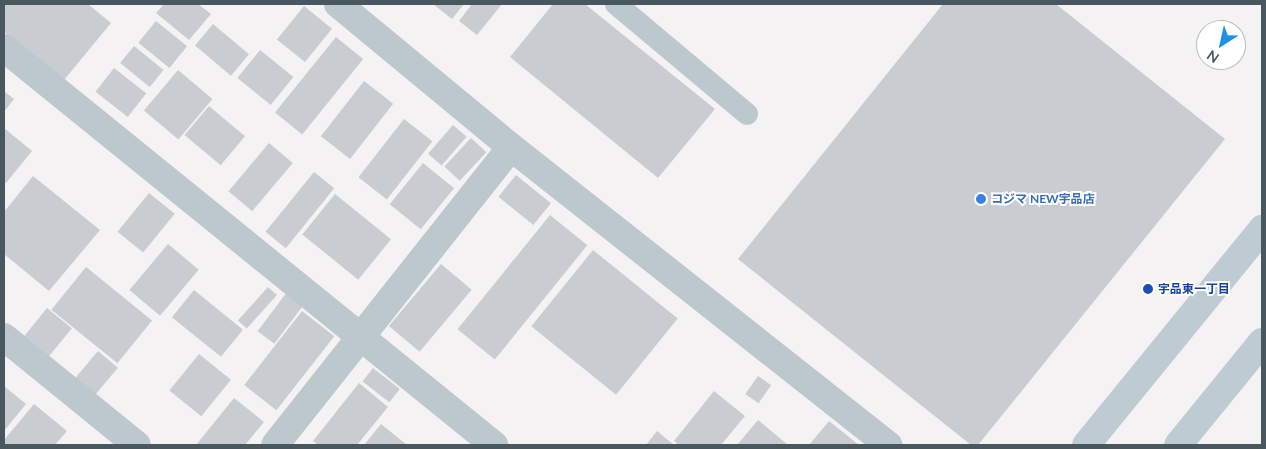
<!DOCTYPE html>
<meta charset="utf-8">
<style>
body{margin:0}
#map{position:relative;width:1266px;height:449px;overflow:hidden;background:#f4f2f2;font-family:Lato,"Noto Sans JP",sans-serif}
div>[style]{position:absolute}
.building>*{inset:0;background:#c9cdd1;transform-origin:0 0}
.lane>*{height:22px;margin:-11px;padding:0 11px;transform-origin:11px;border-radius:11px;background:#bdc8ce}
.street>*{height:28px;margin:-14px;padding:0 14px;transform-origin:14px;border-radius:14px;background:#bdc8ce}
.secondary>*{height:28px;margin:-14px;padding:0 14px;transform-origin:14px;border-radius:14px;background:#becbd3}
.dots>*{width:14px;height:14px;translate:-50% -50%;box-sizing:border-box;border:2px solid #fff;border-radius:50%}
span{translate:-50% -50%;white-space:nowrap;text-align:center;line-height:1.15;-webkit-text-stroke:4px #fff;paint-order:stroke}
.shop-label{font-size:12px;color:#366cbe;font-weight:700}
.left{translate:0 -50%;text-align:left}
.transit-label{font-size:12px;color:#164399;font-weight:700}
.frame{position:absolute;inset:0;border:5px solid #49585f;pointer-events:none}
.north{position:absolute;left:1196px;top:20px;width:50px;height:50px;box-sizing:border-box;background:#fff;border:1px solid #b6bcbf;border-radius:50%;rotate:215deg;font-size:14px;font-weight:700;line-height:20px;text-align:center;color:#49585f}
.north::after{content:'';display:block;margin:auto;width:18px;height:22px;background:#1b92e4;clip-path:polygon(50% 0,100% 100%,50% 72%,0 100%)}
</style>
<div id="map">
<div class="building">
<div style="clip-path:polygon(4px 4px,88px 4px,111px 23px,64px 80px,4px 32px)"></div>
<div style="clip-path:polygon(164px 4px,198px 4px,211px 14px,189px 40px,156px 13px)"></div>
<div style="clip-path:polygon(433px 4px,464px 4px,452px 19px)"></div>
<div style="clip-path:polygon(472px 4px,502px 4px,477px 35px,459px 21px)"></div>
<div style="clip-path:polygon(553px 4px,585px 4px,715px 109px,658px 178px,510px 57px)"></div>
<div style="clip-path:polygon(943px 4px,1056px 4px,1225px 139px,978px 445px,971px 445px,738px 259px)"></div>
<div style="left:304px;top:6px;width:36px;height:43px;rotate:39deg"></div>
<div style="left:156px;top:21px;width:40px;height:28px;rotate:39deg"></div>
<div style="left:213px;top:24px;width:47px;height:28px;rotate:40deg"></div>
<div style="left:336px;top:37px;width:35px;height:97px;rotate:39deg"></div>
<div style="left:134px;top:46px;width:38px;height:22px;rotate:39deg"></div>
<div style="left:260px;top:50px;width:43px;height:36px;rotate:39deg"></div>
<div style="left:114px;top:68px;width:41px;height:30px;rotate:38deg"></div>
<div style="left:178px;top:70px;width:45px;height:53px;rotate:40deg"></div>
<div style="left:364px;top:81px;width:37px;height:70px;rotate:38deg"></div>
<div style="clip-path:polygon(4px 91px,14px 99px,4px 112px)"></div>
<div style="left:209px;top:106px;width:47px;height:38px;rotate:40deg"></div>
<div style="left:404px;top:119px;width:36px;height:74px;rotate:38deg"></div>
<div style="left:453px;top:125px;width:18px;height:38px;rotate:41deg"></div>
<div style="clip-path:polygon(4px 128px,32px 151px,6px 183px,4px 182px)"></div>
<div style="left:471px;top:138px;width:21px;height:39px;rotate:43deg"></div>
<div style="left:269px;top:143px;width:31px;height:63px;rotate:40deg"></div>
<div style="left:423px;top:163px;width:40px;height:53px;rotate:39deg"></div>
<div style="left:314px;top:172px;width:26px;height:77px;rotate:39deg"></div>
<div style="left:516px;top:175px;width:45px;height:28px;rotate:39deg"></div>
<div style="clip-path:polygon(33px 176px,100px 230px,49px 291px,4px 254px,4px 212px)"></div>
<div style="left:149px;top:193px;width:33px;height:50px;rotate:39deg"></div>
<div style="left:335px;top:194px;width:72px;height:52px;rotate:39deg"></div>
<div style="left:550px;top:215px;width:48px;height:147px;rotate:39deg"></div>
<div style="left:168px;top:244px;width:40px;height:60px;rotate:40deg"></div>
<div style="left:593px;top:250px;width:109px;height:98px;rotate:39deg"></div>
<div style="left:441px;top:264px;width:40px;height:81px;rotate:40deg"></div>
<div style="left:86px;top:267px;width:85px;height:55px;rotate:39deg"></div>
<div style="left:268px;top:287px;width:12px;height:45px;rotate:42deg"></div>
<div style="left:194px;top:290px;width:63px;height:35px;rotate:39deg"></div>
<div style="left:287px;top:292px;width:21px;height:49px;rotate:37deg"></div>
<div style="left:47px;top:308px;width:32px;height:36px;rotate:39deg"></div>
<div style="left:302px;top:311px;width:41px;height:94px;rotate:38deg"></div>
<div style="left:98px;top:351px;width:26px;height:35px;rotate:40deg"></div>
<div style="left:199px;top:354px;width:41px;height:47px;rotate:39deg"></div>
<div style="left:373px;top:368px;width:34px;height:17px;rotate:38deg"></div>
<div style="left:758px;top:376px;width:16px;height:22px;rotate:35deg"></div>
<div style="clip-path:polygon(359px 383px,388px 407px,357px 445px,318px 445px,313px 441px)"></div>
<div style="clip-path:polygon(4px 386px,26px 404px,4px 431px)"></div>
<div style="clip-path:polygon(714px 391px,745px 416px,721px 445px,679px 445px,674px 441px)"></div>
<div style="clip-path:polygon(234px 398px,264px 422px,245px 445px,196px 445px)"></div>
<div style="clip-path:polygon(34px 404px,67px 431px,55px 445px,4px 445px,4px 440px)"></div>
<div style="clip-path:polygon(758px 420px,788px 445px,737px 445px)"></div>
<div style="clip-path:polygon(829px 421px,859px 445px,809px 445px)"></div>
<div style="clip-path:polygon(381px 424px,407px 445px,364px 445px)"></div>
<div style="clip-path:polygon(657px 431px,674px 445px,646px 445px)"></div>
</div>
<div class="lane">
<div style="left:616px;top:4px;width:171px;rotate:40deg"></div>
</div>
<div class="street">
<div style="left:338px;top:4px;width:224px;rotate:39.6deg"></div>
<div style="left:511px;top:147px;width:481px;rotate:38.3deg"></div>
<div style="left:4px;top:48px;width:631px;rotate:39.01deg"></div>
<div style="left:4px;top:337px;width:171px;rotate:39.1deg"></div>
<div style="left:275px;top:445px;width:380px;rotate:-51.6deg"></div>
</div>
<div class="secondary">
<div style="left:1086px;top:445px;width:279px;rotate:-50.8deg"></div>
<div style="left:1178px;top:445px;width:133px;rotate:-50.8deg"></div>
</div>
<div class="dots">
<div style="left:981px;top:199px;background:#3f7fe0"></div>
<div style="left:1148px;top:289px;background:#1a4fb4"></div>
</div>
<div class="shop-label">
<span class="left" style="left:991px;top:199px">コジマ NEW宇品店</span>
</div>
<div class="transit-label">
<span class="left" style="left:1158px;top:289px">宇品東一丁目</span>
</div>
<div class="frame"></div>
<div class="north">N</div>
</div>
